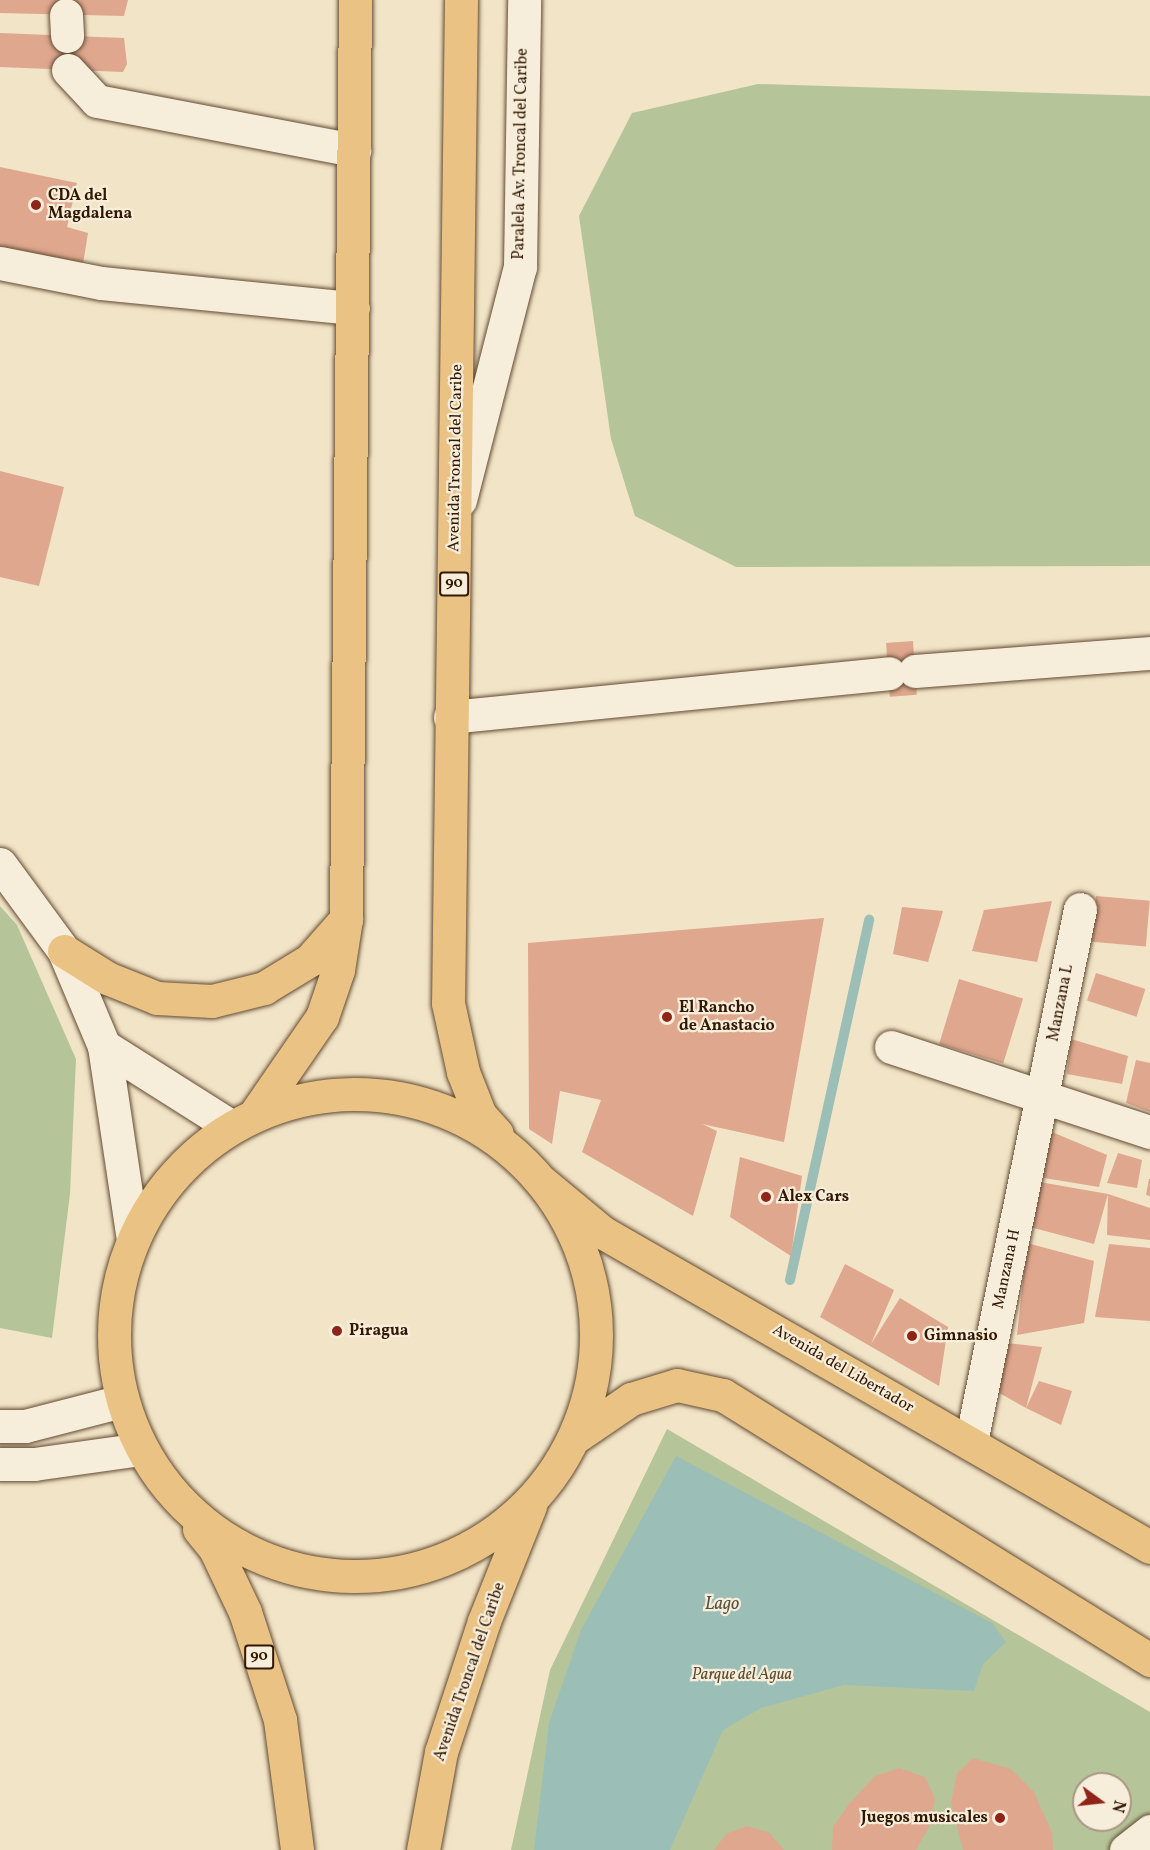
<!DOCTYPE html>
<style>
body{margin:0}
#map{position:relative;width:1150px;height:1850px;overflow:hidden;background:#f2e4c7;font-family:Vollkorn,serif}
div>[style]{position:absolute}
.green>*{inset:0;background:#b6c599}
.water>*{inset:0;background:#9bbeb7}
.stream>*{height:10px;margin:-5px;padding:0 5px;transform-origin:5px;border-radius:5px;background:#9bbeb7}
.building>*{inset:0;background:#dea78e;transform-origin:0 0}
.roads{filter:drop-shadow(0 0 2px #624b32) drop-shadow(0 0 2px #624b32)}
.minor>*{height:33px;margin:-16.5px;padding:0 16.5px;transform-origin:16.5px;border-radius:16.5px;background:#f7eddb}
.major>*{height:33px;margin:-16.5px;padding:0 16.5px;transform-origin:16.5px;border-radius:16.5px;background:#e9c284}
.highway>*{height:33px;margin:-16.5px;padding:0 16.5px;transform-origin:16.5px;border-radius:16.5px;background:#e9c284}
.highway>.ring{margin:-16.5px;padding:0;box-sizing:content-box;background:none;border:33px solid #e9c284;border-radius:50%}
.dots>*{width:16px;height:16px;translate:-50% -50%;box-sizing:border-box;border:3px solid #f7eddb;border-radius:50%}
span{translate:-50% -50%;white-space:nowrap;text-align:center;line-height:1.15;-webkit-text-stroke:4.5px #f7eddb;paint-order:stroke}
.shield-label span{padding:2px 4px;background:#f7eddb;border:2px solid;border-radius:4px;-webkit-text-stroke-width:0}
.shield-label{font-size:15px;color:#321800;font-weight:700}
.street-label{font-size:16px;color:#321800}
.poi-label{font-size:16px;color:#321800;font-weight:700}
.left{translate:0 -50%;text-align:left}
.right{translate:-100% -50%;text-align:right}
.park-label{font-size:16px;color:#5a4c2e;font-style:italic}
.water-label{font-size:18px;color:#575240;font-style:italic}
.north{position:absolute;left:1072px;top:1772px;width:60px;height:60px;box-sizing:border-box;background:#f7eddb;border:2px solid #a89883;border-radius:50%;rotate:105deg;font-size:16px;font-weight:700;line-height:24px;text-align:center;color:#321800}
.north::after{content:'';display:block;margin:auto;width:21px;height:27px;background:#8f2418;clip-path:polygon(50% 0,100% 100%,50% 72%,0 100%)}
</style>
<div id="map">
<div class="green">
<div style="clip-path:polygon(758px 84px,1150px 96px,1150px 566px,736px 567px,635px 516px,611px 439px,579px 216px,632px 113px)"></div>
<div style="clip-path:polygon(0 906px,17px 925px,76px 1059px,70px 1194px,52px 1338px,0 1328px)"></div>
<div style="clip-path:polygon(evenodd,667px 1429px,1150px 1712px,1150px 1850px,511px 1850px,550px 1670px,667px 1429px,1084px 1784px,1120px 1784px,1120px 1820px,1084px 1820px,1084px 1784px)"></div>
</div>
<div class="water">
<div style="clip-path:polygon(676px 1456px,992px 1623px,1006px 1642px,983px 1664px,974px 1691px,844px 1685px,761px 1708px,723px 1730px,670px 1850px,534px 1850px,549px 1723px,581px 1630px)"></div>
</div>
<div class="stream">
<div style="left:790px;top:1280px;width:369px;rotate:-77.6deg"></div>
</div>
<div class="building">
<div style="clip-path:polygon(0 0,128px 0,124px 16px,0 13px)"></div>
<div style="clip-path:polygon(0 33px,124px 38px,127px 64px,123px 72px,0 67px)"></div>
<div style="clip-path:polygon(0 167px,77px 183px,67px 227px,88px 233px,82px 270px,0 253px)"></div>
<div style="clip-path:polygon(0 471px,64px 487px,39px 586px,0 577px)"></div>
<div style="left:913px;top:641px;width:54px;height:27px;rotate:86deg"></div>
<div style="left:1096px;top:896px;width:54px;height:46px;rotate:5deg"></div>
<div style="clip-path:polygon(1052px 901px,1037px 962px,972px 951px,984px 910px)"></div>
<div style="clip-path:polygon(902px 907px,943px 911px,928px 962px,893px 954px)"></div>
<div style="clip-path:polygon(824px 918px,784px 1142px,702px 1124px,717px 1131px,693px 1216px,582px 1152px,601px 1100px,560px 1091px,552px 1144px,529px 1129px,528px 943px)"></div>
<div style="left:1096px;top:973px;width:52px;height:29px;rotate:18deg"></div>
<div style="left:959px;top:979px;width:67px;height:68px;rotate:17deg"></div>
<div style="clip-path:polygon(1071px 1039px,1128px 1056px,1122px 1084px,1067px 1074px)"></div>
<div style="clip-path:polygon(1136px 1060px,1150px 1063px,1150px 1112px,1126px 1103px)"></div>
<div style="clip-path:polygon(1040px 1127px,1107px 1155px,1099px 1187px,1032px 1176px)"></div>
<div style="clip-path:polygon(1118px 1153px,1142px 1160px,1137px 1188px,1107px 1183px)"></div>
<div style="clip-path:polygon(740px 1157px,802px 1176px,791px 1256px,730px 1217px)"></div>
<div style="clip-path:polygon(1149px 1179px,1150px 1179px,1150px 1196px,1146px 1195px)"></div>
<div style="clip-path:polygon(1034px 1181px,1108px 1194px,1150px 1208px,1150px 1240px,1107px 1235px,1108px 1194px,1094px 1244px,1030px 1227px)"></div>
<div style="clip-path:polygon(1027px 1243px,1094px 1261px,1084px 1323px,1017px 1335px)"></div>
<div style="clip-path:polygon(1109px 1244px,1150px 1248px,1150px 1321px,1095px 1317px)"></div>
<div style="clip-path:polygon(845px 1264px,894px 1290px,871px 1344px,900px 1298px,948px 1327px,939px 1386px,820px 1317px)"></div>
<div style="clip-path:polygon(1007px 1343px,1042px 1347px,1026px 1408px,994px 1390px)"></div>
<div style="clip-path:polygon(1039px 1381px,1072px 1391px,1061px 1425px,1026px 1408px)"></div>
<div style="clip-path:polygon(973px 1758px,1011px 1769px,1034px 1792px,1052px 1833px,1053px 1850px,963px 1850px,951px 1803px,957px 1773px)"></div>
<div style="clip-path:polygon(899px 1768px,925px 1777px,935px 1799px,929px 1827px,916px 1850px,832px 1850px,833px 1827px,849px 1804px,875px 1776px)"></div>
<div style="clip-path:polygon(747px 1826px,770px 1833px,784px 1850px,714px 1850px,726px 1834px)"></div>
</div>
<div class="roads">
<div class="minor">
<div style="left:66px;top:15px;width:21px;rotate:87deg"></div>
<div style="left:68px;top:70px;width:42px;rotate:46.9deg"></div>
<div style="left:97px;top:101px;width:262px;rotate:10.8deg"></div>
<div style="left:0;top:263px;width:103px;rotate:11.2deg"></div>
<div style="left:101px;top:283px;width:253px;rotate:5.7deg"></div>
<div style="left:460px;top:500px;width:241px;rotate:-75.6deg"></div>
<div style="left:520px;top:267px;width:267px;rotate:-89.1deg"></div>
<div style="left:915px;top:671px;width:236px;rotate:-4.4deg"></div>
<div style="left:450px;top:717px;width:441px;rotate:-5.7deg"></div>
<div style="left:0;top:864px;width:108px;rotate:53.7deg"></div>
<div style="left:64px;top:951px;width:103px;rotate:67.2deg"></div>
<div style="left:104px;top:1046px;width:196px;rotate:81.5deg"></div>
<div style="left:104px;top:1046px;width:151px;rotate:32.3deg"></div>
<div style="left:891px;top:1047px;width:273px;rotate:18.2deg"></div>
<div style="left:0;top:1426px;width:25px"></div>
<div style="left:25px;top:1426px;width:100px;rotate:-14.5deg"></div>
<div style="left:971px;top:1442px;width:544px;rotate:-78.44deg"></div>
<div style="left:0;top:1464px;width:34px"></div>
<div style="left:34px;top:1464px;width:108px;rotate:-8deg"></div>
<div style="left:1126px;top:1850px;width:31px;rotate:-38deg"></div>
</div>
<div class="major">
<div style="left:543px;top:1183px;width:77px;rotate:39.7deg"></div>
<div style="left:602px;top:1232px;width:632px;rotate:29.89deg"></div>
<div style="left:574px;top:1438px;width:69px;rotate:-34.4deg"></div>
<div style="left:631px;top:1399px;width:48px;rotate:-16.9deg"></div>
<div style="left:677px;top:1385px;width:47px;rotate:12.3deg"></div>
<div style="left:723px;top:1395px;width:503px;rotate:31.82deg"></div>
</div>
<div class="highway">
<div style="left:461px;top:0;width:1003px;rotate:90.74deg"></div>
<div style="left:448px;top:1003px;width:71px;rotate:77.7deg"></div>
<div style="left:463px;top:1072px;width:46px;rotate:68.4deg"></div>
<div style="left:480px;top:1115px;width:25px;rotate:48deg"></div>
<div style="left:64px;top:951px;width:51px;rotate:32.1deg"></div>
<div style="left:107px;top:978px;width:54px;rotate:21.8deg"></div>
<div style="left:157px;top:998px;width:55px;rotate:3.1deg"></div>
<div style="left:212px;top:1001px;width:54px;rotate:-14deg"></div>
<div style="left:264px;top:988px;width:54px;rotate:-31.3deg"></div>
<div style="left:310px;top:960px;width:55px;rotate:-48.7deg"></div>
<div class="ring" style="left:114px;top:1094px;width:449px;height:449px"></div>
<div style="left:255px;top:1114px;width:118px;rotate:-55.4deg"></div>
<div style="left:322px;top:1017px;width:50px;rotate:-71.2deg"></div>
<div style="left:338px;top:970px;width:52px;rotate:-81.1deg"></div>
<div style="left:346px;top:919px;width:919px;rotate:-89.44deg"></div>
<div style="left:199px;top:1529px;width:26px;rotate:51deg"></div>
<div style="left:215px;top:1549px;width:70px;rotate:64.5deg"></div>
<div style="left:245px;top:1612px;width:114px;rotate:72deg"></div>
<div style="left:280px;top:1720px;width:131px;rotate:82.5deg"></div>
<div style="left:423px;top:1850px;width:100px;rotate:-79.6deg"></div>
<div style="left:441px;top:1752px;width:138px;rotate:-71.8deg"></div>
<div style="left:484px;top:1621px;width:124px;rotate:-68.2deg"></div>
</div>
</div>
<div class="dots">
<div style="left:36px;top:205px;background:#8f2418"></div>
<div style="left:667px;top:1017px;background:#8f2418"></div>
<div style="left:766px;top:1197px;background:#8f2418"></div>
<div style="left:337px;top:1331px;background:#8f2418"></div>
<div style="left:912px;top:1336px;background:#8f2418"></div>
<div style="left:1000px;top:1818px;background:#8f2418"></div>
</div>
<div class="shield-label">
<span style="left:454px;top:584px">90</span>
<span style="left:259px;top:1657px">90</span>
</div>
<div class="street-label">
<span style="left:521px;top:154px;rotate:-89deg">Paralela Av. Troncal del Caribe</span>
<span style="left:456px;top:458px;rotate:-89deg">Avenida Troncal del Caribe</span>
<span style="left:1061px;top:1003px;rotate:-79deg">Manzana L</span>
<span style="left:1007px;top:1269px;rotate:-78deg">Manzana H</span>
<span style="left:843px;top:1369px;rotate:30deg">Avenida del Libertador</span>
<span style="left:470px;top:1672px;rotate:-71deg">Avenida Troncal del Caribe</span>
</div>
<div class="poi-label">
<span class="left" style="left:48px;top:205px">CDA del<br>Magdalena</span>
<span class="left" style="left:679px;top:1017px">El Rancho<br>de Anastacio</span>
<span class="left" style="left:778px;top:1197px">Alex Cars</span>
<span class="left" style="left:349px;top:1331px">Piragua</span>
<span class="left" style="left:924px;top:1336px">Gimnasio</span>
<span class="right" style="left:988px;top:1818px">Juegos musicales</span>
</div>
<div class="park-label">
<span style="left:742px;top:1675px">Parque del Agua</span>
</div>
<div class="water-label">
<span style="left:722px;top:1605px">Lago</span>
</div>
<div class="north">N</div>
</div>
